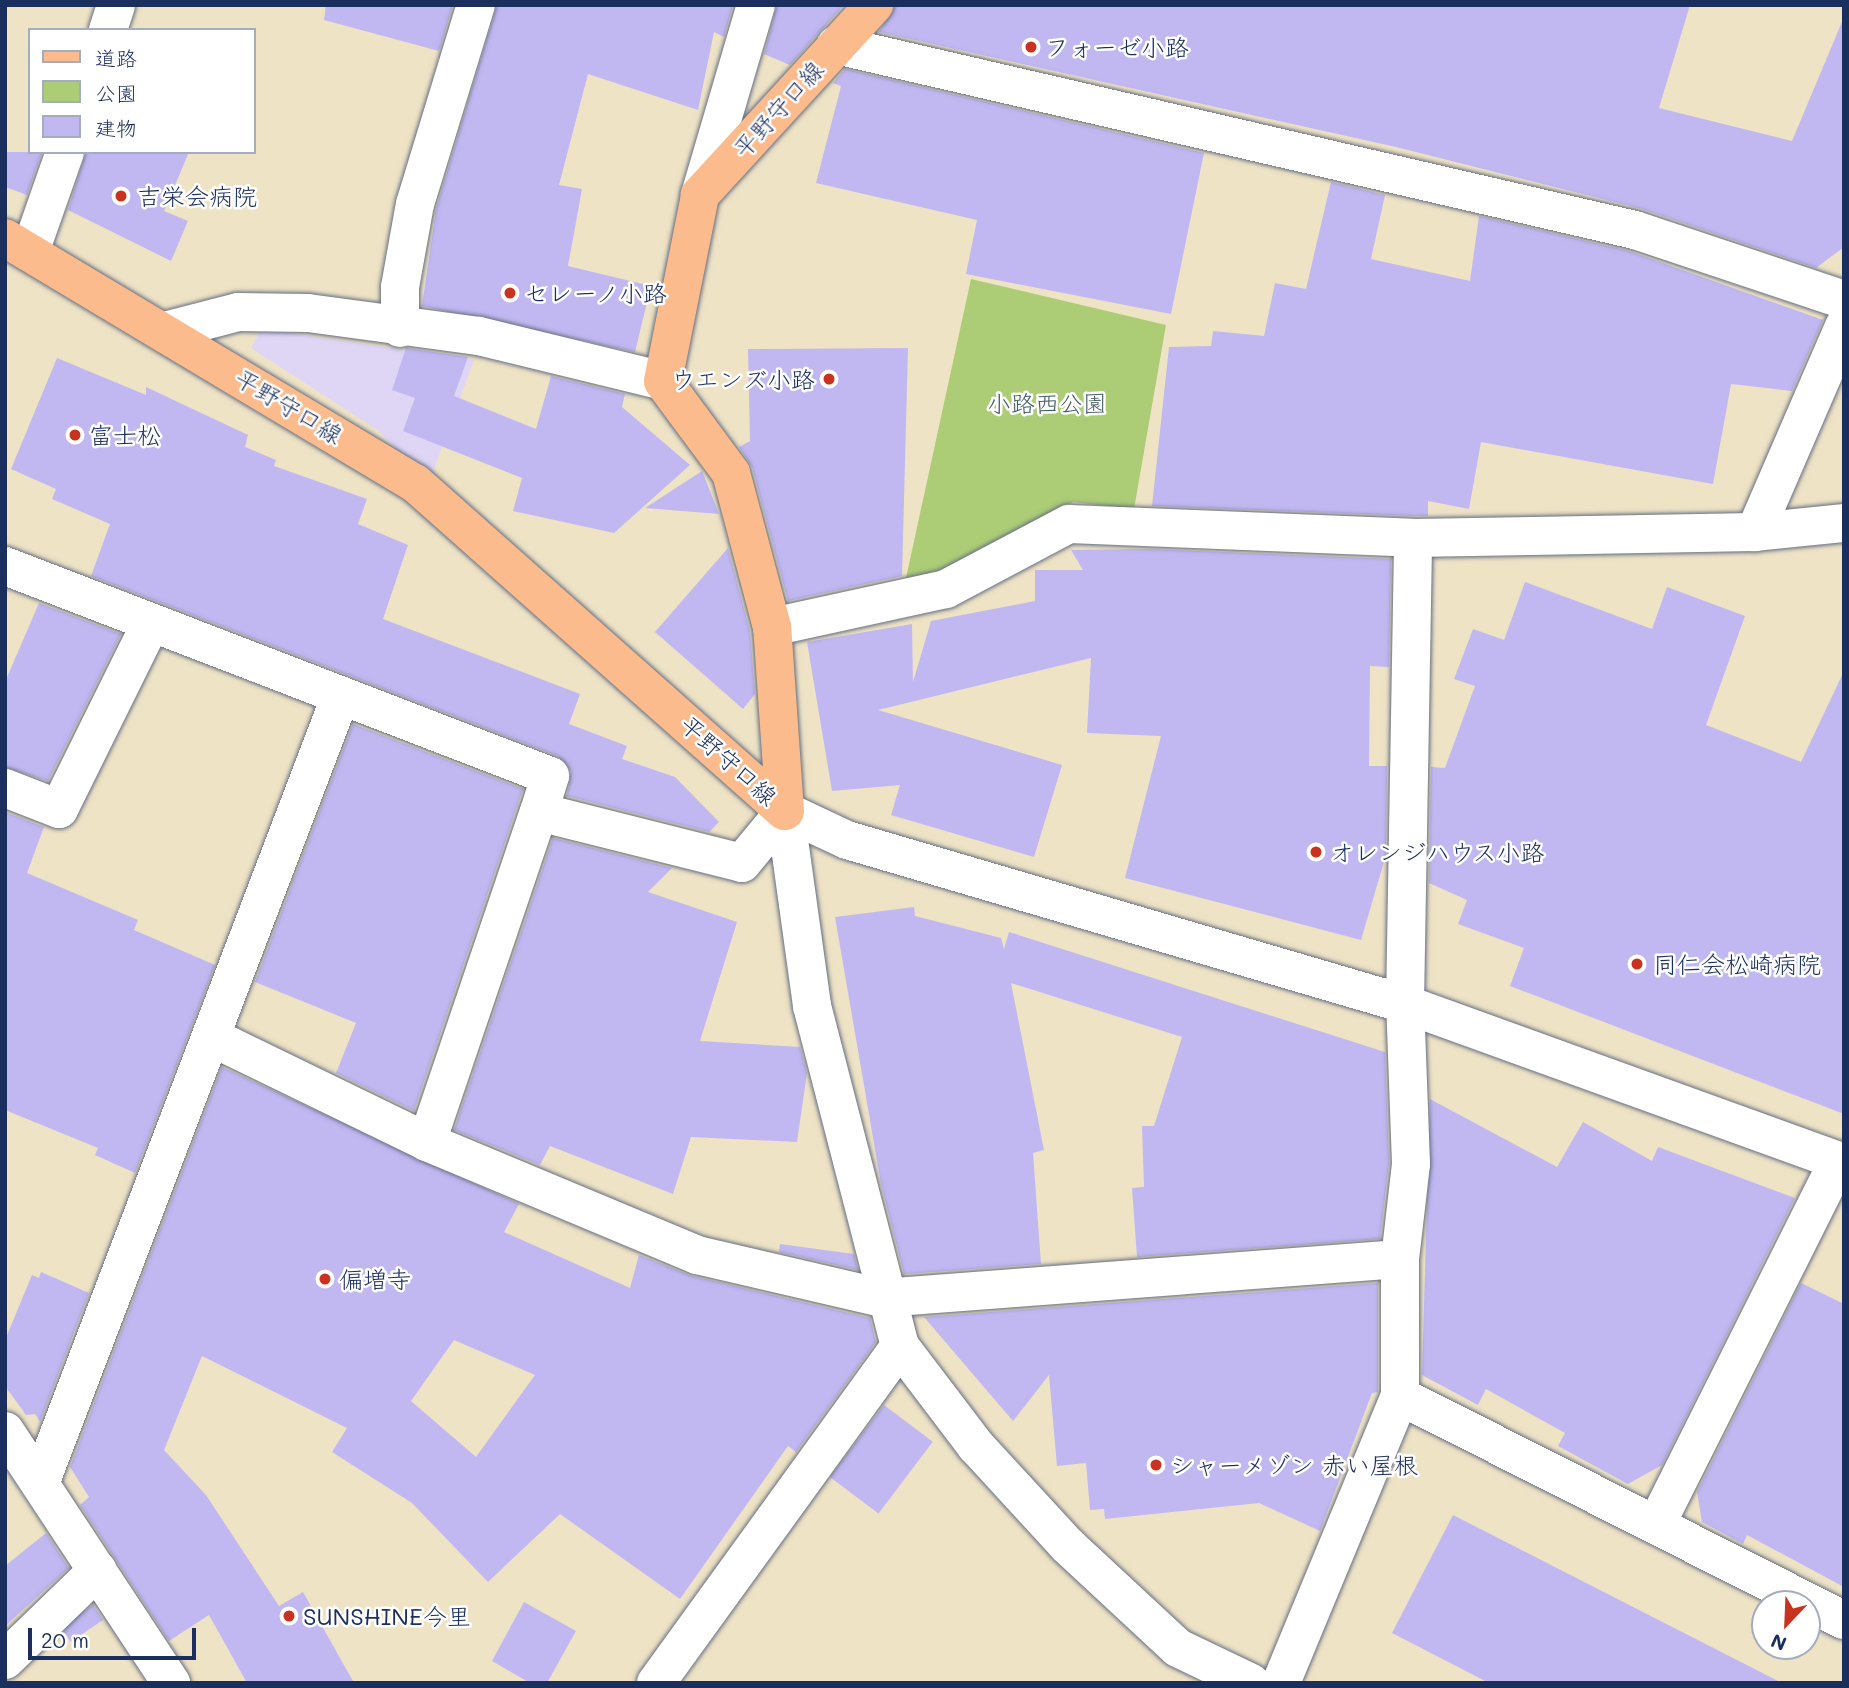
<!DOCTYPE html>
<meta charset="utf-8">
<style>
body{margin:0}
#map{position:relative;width:1849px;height:1688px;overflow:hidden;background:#eee3c5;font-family:Mali,"Klee One",sans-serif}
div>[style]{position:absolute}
.built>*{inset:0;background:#dfd5f5}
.green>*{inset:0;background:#accd76}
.building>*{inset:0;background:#c1b8f2;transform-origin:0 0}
.roads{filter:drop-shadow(0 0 2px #656e82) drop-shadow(0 0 2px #656e82)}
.minor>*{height:38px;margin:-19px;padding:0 19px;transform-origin:19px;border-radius:19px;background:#fff}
.major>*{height:38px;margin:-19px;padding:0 19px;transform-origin:19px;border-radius:19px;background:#fbbb8c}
.dots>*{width:19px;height:19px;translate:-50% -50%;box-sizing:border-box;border:4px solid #fff;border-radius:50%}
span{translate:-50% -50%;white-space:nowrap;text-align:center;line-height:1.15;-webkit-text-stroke:5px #fff;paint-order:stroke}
.poi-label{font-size:24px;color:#1b2f5e}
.left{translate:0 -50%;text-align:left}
.right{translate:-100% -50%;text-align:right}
.street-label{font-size:24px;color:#1b2f5e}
.park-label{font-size:24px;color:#465e65}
.frame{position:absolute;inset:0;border:7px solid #1b2f5e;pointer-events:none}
.legend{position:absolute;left:28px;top:28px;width:228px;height:126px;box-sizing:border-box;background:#fff;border:2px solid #a4acbf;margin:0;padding:9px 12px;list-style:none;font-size:21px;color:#1b2f5e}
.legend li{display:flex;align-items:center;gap:14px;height:35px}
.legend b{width:35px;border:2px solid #a4acbf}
.north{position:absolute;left:1751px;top:1590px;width:70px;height:70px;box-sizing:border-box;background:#fff;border:2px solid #a4acbf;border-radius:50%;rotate:203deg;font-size:19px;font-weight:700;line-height:28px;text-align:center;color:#1b2f5e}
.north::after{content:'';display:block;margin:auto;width:24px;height:32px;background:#c8321e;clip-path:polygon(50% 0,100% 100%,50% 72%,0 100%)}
.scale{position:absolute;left:28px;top:1628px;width:168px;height:32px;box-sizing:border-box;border:4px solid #1b2f5e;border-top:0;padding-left:9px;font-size:21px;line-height:24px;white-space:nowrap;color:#1b2f5e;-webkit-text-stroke:5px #fff;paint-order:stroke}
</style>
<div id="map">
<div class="built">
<div style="clip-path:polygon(261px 329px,474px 360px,429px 483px,379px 431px,251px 348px)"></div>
</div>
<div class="green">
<div style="clip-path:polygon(971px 279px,1166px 325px,1134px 509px,1073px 502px,973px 563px,906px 578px)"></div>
</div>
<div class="building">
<div style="clip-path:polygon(326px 5px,453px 5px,439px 51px,324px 20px)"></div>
<div style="clip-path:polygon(497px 5px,733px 5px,724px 37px,714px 32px,698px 110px,588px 74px,559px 185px,582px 189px,568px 266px,651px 286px,635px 352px,422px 306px,436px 209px)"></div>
<div style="clip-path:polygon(777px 5px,844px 5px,790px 65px,764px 54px)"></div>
<div style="clip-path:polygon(895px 5px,1690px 5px,1659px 108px,1792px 141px,1844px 17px,1844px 247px,1816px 268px,1642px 209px,1396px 147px,879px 32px)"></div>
<div style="clip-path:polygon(845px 69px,1204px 153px,1171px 314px,966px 274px,977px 220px,816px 183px,841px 86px,833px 83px)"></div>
<div style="clip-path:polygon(5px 152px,42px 152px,27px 195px,5px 187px)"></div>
<div style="clip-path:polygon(86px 152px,189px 152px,164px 211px,188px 221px,171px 261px,68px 210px)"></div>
<div style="clip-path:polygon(1331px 182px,1385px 195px,1371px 259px,1470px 281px,1479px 216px,1629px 251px,1823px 320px,1792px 391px,1731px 384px,1713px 484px,1481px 442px,1469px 509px,1428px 501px,1428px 516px,1413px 516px,1152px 506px,1169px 347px,1211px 346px,1213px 331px,1264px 336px,1275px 283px,1306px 289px)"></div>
<div style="clip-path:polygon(406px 348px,468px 357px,454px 396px,536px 429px,551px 376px,625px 394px,622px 407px,690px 465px,614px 533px,513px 511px,522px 478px,403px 431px,415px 398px,392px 390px)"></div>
<div style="clip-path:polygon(908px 348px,902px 576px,788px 601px,752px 467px,739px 447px,750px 441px,748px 349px)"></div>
<div style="clip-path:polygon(57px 358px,146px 395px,146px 387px,248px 435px,245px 447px,276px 460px,274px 466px,367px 499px,358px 524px,408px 545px,383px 619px,580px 694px,569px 724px,627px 746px,622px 759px,675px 777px,719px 822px,709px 832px,567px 796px,571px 771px,558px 756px,91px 576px,110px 524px,52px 499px,56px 489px,11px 469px)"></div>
<div style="clip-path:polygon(702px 471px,719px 514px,645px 508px)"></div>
<div style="clip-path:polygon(728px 548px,750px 631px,755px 694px,743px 709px,655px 632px)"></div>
<div style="clip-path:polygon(1148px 549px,1391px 559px,1389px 667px,1370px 666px,1369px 766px,1387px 766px,1386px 855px,1361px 940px,1125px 878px,1161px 736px,1087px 733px,1091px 658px,878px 710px,1062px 765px,1034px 857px,891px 815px,900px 785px,832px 791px,807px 642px,912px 624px,913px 682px,931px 621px,1035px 601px,1035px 570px,1083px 570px,1071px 550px)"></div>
<div style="clip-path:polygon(1525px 582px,1652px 629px,1667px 587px,1745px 616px,1706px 725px,1801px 762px,1844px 671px,1844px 1114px,1510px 986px,1524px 948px,1458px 924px,1467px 900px,1429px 883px,1431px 767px,1445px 768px,1475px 686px,1454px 679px,1473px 629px,1504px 640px)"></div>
<div style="clip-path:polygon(39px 603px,121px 634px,48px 781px,5px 767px,5px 682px)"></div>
<div style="clip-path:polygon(353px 724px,523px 789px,414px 1111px,336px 1073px,356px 1023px,255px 982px)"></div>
<div style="clip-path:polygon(5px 812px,44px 827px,27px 873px,138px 920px,134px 930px,215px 965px,135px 1173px,95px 1155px,98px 1148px,5px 1110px)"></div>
<div style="clip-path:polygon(553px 838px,672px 868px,648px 892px,737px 922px,700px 1041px,800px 1047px,807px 1073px,797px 1142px,691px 1137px,673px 1194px,550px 1146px,540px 1165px,454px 1130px)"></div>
<div style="clip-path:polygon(914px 907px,915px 916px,1001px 938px,1004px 949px,1009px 932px,1385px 1052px,1389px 1163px,1380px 1239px,1137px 1257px,1132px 1188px,1144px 1187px,1142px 1126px,1154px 1126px,1182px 1037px,1011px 983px,1044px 1150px,1033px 1153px,1041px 1264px,904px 1274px,881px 1184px,835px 917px)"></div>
<div style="clip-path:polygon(evenodd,222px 1067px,519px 1204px,504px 1232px,630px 1288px,639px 1255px,692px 1276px,870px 1318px,876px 1342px,796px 1452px,788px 1446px,680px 1599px,560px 1514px,488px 1582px,412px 1503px,332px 1452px,347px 1428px,202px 1356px,164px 1450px,206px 1495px,279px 1606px,303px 1592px,354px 1683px,247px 1683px,209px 1615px,169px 1641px,80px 1505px,89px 1497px,70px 1467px,222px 1067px,454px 1340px,535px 1375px,476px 1457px,411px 1401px,454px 1340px)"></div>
<div style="clip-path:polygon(1430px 1099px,1557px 1167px,1583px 1122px,1652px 1161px,1658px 1147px,1795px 1198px,1662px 1465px,1628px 1484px,1558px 1446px,1565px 1433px,1486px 1389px,1478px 1405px,1422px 1375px)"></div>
<div style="clip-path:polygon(780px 1244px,854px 1254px,858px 1270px,779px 1252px)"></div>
<div style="clip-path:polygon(41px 1272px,89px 1293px,40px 1422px,35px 1414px,26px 1415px,5px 1386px,5px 1340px,32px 1275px,39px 1278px)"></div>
<div style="clip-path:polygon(1378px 1283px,1378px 1392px,1372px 1393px,1320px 1531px,1259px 1503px,1105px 1519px,1104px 1509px,1090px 1510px,1086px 1463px,1057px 1466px,1049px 1375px,1013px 1421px,924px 1317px)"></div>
<div style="clip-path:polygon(1801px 1283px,1844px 1304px,1844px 1587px,1747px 1535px,1743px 1544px,1702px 1522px,1697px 1492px)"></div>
<div style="left:884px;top:1405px;width:61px;height:90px;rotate:37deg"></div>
<div style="clip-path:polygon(1453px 1515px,1782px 1683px,1489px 1683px,1392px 1633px)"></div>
<div style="clip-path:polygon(46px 1533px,69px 1568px,5px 1626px,5px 1566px)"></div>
<div style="clip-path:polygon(524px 1602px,576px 1631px,547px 1683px,530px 1683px,492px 1661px)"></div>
<div style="left:93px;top:1605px;width:18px;height:39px;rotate:56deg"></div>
</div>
<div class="roads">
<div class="minor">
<div style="left:108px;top:30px;width:26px;rotate:-72deg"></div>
<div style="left:836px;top:45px;width:820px;rotate:13.04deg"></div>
<div style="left:1635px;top:230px;width:220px;rotate:18.5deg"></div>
<div style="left:700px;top:195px;width:198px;rotate:-73.6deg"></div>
<div style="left:31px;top:249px;width:103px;rotate:-70.7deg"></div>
<div style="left:400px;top:328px;width:41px;rotate:-90deg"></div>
<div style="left:400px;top:287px;width:84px;rotate:-79.8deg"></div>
<div style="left:415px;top:204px;width:208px;rotate:-73deg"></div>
<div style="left:165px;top:331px;width:75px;rotate:-14.6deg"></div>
<div style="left:238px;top:312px;width:70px;rotate:0.8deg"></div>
<div style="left:308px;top:313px;width:173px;rotate:7.7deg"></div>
<div style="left:479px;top:336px;width:189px;rotate:13.7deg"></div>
<div style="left:1755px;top:532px;width:89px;rotate:-5.8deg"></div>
<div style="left:5px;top:566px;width:584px;rotate:21.07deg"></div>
<div style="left:550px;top:776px;width:38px;rotate:107deg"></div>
<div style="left:539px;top:812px;width:209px;rotate:14.1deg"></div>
<div style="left:742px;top:863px;width:67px;rotate:-50.4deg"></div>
<div style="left:772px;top:627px;width:178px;rotate:-12.3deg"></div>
<div style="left:946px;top:589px;width:139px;rotate:-27.9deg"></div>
<div style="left:1069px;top:524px;width:344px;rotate:2.3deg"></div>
<div style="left:1413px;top:538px;width:342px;rotate:-1deg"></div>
<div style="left:1755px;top:532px;width:224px;rotate:-66.6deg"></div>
<div style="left:5px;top:788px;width:58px;rotate:21.3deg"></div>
<div style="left:59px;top:809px;width:208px;rotate:-63.7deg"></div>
<div style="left:785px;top:811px;width:68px;rotate:25.1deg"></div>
<div style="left:847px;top:840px;width:582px;rotate:16.38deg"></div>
<div style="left:1405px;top:1004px;width:467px;rotate:19.9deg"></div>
<div style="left:785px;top:811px;width:197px;rotate:82.1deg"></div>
<div style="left:812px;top:1006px;width:351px;rotate:75.5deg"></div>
<div style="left:900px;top:1346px;width:126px;rotate:52.8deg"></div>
<div style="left:976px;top:1446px;width:134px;rotate:47.4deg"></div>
<div style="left:1067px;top:1545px;width:151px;rotate:42.9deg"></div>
<div style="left:1178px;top:1648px;width:81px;rotate:25.6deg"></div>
<div style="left:211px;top:1037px;width:240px;rotate:25.9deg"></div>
<div style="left:427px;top:1142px;width:293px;rotate:22.7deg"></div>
<div style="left:697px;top:1255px;width:190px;rotate:13.1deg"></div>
<div style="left:882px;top:1298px;width:519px;rotate:-4.31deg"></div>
<div style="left:427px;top:1142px;width:348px;rotate:-71.3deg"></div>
<div style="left:1400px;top:1396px;width:497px;rotate:26.8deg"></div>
<div style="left:5px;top:1431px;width:302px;rotate:56.6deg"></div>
<div style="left:41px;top:1481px;width:841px;rotate:-69.11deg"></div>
<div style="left:1656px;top:1525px;width:407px;rotate:-63.4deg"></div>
<div style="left:5px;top:1660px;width:129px;rotate:-44.1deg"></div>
<div style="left:656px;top:1683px;width:416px;rotate:-54.1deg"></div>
<div style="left:1281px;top:1683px;width:311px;rotate:-67.5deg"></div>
<div style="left:1400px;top:1396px;width:137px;rotate:-90deg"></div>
<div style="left:1400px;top:1259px;width:96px;rotate:-83.4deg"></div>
<div style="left:1411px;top:1164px;width:160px;rotate:-92.1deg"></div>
<div style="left:1405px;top:1004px;width:466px;rotate:-89deg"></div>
</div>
<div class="major">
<div style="left:5px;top:238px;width:478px;rotate:30.9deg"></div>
<div style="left:415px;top:483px;width:494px;rotate:41.6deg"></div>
<div style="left:785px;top:811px;width:184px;rotate:-94deg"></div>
<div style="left:772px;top:627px;width:159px;rotate:-104.9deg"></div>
<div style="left:731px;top:473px;width:114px;rotate:-126.5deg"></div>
<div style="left:663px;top:381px;width:190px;rotate:-78.7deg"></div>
<div style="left:700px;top:195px;width:258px;rotate:-47.5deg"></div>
</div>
</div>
<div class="dots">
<div style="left:1031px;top:47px;background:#c8321e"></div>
<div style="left:121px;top:196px;background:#c8321e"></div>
<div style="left:510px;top:293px;background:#c8321e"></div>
<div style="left:829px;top:379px;background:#c8321e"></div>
<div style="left:75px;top:435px;background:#c8321e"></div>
<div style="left:1316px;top:852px;background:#c8321e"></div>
<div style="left:1637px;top:964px;background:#c8321e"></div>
<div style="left:325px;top:1279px;background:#c8321e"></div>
<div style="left:1156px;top:1465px;background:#c8321e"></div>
<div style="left:289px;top:1616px;background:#c8321e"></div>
</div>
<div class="poi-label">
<span class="left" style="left:1045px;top:47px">フォーゼ小路</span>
<span class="left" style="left:137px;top:196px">吉栄会病院</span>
<span class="left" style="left:524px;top:293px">セレーノ小路</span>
<span class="right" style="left:815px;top:379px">ウエンズ小路</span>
<span class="left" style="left:89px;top:435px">富士松</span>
<span class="left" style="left:1330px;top:852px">オレンジハウス小路</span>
<span class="left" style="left:1653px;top:964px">同仁会松崎病院</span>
<span class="left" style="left:339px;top:1279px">偏増寺</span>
<span class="left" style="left:1170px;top:1465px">シャーメゾン 赤い屋根</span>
<span class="left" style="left:303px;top:1616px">SUNSHINE今里</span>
</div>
<div class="street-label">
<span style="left:778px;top:109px;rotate:-48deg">平野守口線</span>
<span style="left:289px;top:406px;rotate:31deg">平野守口線</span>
<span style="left:729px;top:760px;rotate:42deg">平野守口線</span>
</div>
<div class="park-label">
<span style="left:1047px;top:403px">小路西公園</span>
</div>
<div class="frame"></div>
<ul class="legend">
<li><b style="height:9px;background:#fbbb8c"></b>道路</li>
<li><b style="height:19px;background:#accd76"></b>公園</li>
<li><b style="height:19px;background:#c1b8f2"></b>建物</li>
</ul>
<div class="north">N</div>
<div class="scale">20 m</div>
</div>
